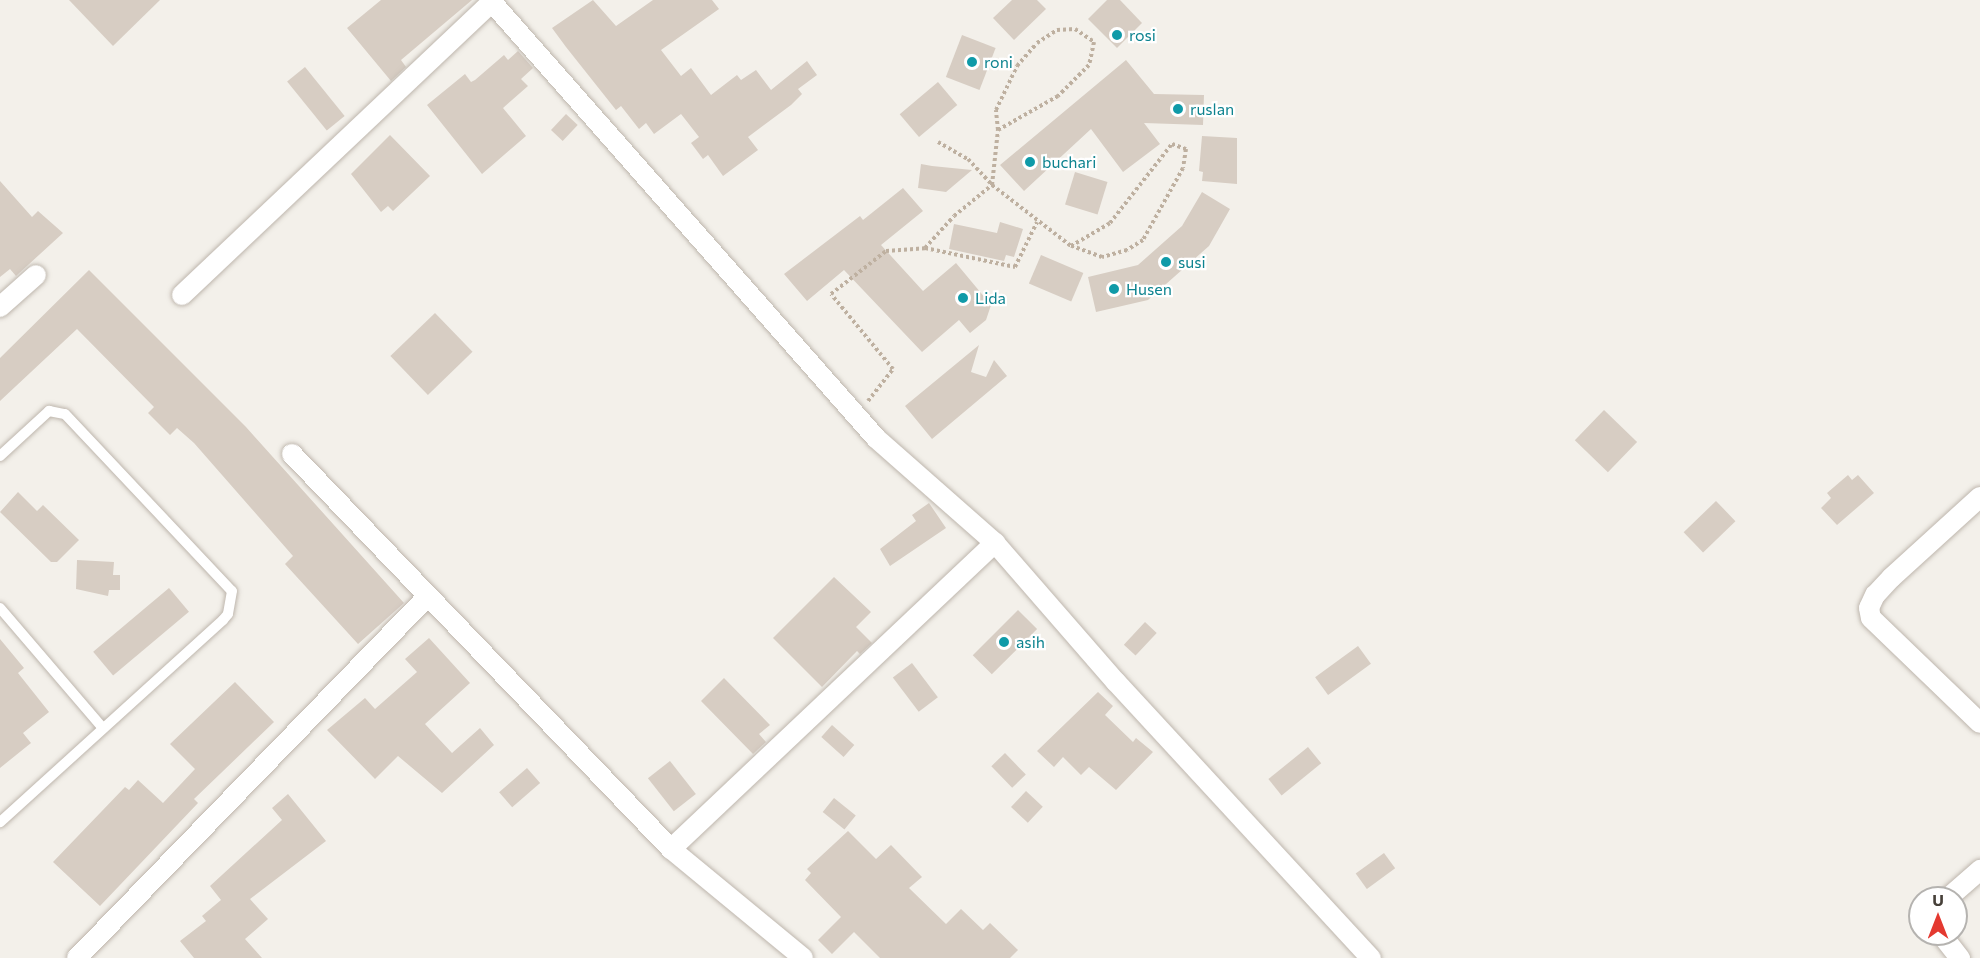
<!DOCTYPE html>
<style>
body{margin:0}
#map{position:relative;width:1980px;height:958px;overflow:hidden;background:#f3f0ea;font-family:Commissioner,sans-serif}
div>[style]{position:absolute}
.building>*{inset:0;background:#d7cdc3;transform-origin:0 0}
.path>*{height:4px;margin-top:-2px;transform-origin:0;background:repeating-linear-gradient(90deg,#beb0a0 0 3px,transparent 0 6px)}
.roads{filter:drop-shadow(0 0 2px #beb6ad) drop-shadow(0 0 2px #beb6ad)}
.lane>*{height:10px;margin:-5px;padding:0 5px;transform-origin:5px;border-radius:5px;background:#fff}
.street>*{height:20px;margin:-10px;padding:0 10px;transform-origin:10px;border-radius:10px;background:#fff}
.dots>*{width:16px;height:16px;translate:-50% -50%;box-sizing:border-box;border:3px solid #fff;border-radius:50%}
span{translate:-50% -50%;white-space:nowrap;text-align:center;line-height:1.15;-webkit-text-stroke:4.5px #fff;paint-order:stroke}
.culture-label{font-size:16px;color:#0d838f}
.left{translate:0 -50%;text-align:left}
.north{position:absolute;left:1908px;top:886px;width:60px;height:60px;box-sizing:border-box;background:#fff;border:2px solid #b5b3b0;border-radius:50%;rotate:0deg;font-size:16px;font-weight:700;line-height:24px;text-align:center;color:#474039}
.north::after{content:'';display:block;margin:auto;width:21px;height:27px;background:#e43930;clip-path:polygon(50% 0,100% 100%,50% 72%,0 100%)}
</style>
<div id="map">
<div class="building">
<div style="clip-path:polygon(69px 0,160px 0,113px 46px)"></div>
<div style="clip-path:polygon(381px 0,472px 0,401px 60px,406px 67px,391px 81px,347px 28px)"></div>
<div style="clip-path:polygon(593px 0,616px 26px,653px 0,712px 0,719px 9px,661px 50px,681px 76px,691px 68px,711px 95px,737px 75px,741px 80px,756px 70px,771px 90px,807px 61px,817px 75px,798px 89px,802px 94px,791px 105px,748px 137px,758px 150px,723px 176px,708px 155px,703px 159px,691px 143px,699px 137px,681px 114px,654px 134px,646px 123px,639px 129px,621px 106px,616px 110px,566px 47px,552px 28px)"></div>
<div style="clip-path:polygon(1012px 0,1037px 0,1046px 9px,1014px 40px,993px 18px)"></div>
<div style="clip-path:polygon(1107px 0,1120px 0,1142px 23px,1117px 48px,1088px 19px)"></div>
<div style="left:962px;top:35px;width:36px;height:45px;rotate:21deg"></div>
<div style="clip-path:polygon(518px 51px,533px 68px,521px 79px,528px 86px,503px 108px,526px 136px,482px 174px,427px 105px,465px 74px,471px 82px,475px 80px,504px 55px,508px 60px)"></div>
<div style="clip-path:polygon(1126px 60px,1154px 94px,1204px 95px,1203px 125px,1144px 123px,1160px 144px,1123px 172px,1091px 129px,1024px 191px,1000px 165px)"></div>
<div style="left:305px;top:67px;width:63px;height:23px;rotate:51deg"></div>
<div style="left:938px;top:82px;width:30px;height:50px;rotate:50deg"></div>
<div style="left:566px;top:114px;width:16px;height:22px;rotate:43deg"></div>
<div style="clip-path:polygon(390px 135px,430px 176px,393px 211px,388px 206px,381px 212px,351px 174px)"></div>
<div style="clip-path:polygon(1202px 136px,1237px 138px,1237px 184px,1202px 181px,1203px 172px,1199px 171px)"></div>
<div style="clip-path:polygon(921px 164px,932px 166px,972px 170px,946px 192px,918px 188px)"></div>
<div style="left:1075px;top:172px;width:34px;height:34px;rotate:17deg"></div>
<div style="clip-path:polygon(0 181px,32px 217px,38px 211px,63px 233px,16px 276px,10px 269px,0 277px)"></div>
<div style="clip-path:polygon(903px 188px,923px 211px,881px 245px,923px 291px,956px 263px,991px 305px,986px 320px,970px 333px,959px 320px,922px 352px,844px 270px,807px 301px,784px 274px,860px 216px,863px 220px)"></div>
<div style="clip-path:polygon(1202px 192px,1230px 209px,1209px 246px,1148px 300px,1096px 312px,1088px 277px,1138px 265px,1182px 226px)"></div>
<div style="clip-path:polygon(1000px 222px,1023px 229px,1014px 257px,1006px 255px,1004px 261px,949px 249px,954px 224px,997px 233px)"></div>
<div style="left:1041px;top:255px;width:46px;height:31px;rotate:23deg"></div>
<div style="clip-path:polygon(89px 270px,246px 427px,404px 603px,358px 644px,285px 564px,293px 556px,194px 443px,177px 428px,170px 435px,148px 413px,154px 407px,77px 329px,0 401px,0 358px)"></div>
<div style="left:435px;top:313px;width:54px;height:62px;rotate:46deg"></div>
<div style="clip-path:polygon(979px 345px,971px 372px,986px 377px,994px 360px,1007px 376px,932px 439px,905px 406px)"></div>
<div style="left:1604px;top:410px;width:46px;height:42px;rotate:44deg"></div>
<div style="clip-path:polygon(1848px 475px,1852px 480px,1858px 475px,1874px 493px,1837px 525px,1821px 508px,1831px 498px,1827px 493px)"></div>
<div style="clip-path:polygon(18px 492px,37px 511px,43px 505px,79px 540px,57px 562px,51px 562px,0 512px)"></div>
<div style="left:1716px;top:501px;width:28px;height:45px;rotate:46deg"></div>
<div style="clip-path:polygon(929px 503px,946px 528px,890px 566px,880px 549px,916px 521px,912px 515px)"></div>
<div style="clip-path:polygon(77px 560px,114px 562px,113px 575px,120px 575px,120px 590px,109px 590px,108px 596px,76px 589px)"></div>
<div style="clip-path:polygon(834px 577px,871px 612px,856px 627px,872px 643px,860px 654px,857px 651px,822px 687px,773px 638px)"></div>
<div style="left:169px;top:588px;width:31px;height:99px;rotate:50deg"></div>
<div style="left:1018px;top:610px;width:27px;height:64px;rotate:45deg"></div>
<div style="left:1145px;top:622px;width:16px;height:31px;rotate:43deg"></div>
<div style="clip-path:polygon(429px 638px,470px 683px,425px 724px,452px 753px,480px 728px,494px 745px,442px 793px,398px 756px,375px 779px,327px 730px,365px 698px,375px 709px,417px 672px,405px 659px)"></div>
<div style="clip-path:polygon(0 639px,24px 668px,18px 673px,49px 712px,23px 733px,31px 743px,0 768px)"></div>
<div style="left:1358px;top:646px;width:22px;height:53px;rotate:54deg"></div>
<div style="left:912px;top:663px;width:43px;height:24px;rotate:53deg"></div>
<div style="clip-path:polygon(724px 678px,770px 725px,759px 734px,766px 742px,753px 754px,701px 701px)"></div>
<div style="clip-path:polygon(235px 682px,274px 722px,194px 799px,198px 803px,100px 906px,53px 862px,125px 787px,129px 790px,138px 780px,163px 803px,195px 769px,170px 744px)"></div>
<div style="clip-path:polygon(1098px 692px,1113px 706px,1105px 715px,1133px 742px,1136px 738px,1153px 752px,1116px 790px,1089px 767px,1081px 775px,1063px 757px,1054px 767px,1037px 751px)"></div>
<div style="left:832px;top:725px;width:30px;height:16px;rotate:42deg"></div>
<div style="left:1308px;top:747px;width:21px;height:51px;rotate:51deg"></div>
<div style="left:1005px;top:753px;width:30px;height:19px;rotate:46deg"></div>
<div style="left:670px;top:761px;width:42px;height:28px;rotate:52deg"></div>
<div style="left:527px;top:768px;width:20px;height:37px;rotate:49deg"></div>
<div style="left:1026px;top:791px;width:23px;height:22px;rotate:43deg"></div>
<div style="clip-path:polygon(288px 794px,326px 841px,250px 899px,268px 919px,245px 939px,262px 958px,194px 958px,180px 941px,206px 921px,202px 916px,221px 900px,210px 886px,282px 820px,272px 808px)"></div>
<div style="left:834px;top:798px;width:28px;height:18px;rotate:39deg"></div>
<div style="clip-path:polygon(848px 831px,876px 859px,891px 845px,922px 877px,909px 888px,946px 924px,961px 909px,983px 930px,990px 923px,1018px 950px,1010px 958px,880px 958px,854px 932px,832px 954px,818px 940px,841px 917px,805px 880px,811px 873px,807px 869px)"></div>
<div style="left:1384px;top:853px;width:19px;height:35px;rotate:54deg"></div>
</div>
<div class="path">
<div style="left:1075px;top:29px;width:23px;rotate:34deg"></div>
<div style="left:1094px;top:42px;width:24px;rotate:102deg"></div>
<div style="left:1089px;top:65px;width:44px;rotate:135deg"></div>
<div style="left:1058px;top:96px;width:69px;rotate:150.5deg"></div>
<div style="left:998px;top:130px;width:20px;rotate:-96deg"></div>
<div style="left:996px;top:110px;width:49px;rotate:-64.5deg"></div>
<div style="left:1017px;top:66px;width:30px;rotate:-49deg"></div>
<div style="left:1037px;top:43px;width:24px;rotate:-33deg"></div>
<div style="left:1057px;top:30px;width:18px;rotate:-3deg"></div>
<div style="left:938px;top:142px;width:34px;rotate:30deg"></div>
<div style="left:968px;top:159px;width:35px;rotate:47deg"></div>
<div style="left:992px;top:185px;width:100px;rotate:37.7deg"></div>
<div style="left:1172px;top:144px;width:15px;rotate:20deg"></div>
<div style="left:1186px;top:149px;width:19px;rotate:99deg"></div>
<div style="left:1183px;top:168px;width:82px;rotate:119.1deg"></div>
<div style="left:1143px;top:240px;width:19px;rotate:148deg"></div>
<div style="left:1127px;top:250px;width:26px;rotate:164deg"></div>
<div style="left:1102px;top:257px;width:33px;rotate:-160deg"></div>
<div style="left:1071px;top:246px;width:45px;rotate:-30.5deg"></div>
<div style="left:1110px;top:223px;width:100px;rotate:-51.9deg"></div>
<div style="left:925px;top:248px;width:92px;rotate:11.9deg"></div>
<div style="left:1015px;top:267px;width:50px;rotate:-63.9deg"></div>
<div style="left:868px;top:401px;width:41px;rotate:-52deg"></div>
<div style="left:893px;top:369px;width:97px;rotate:-129.6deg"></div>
<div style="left:831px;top:294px;width:70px;rotate:-38deg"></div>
<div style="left:886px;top:251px;width:39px;rotate:-4deg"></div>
<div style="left:925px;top:248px;width:43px;rotate:-47.8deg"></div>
<div style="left:954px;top:216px;width:49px;rotate:-39.2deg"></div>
<div style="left:992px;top:185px;width:55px;rotate:-83.8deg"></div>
</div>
<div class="roads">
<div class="lane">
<div style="left:0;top:456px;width:67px;rotate:-42.6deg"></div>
<div style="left:49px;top:411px;width:16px;rotate:11deg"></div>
<div style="left:65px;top:414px;width:243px;rotate:46.7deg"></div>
<div style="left:232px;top:591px;width:23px;rotate:100deg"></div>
<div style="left:228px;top:614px;width:8px;rotate:130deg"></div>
<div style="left:223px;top:620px;width:301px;rotate:137.8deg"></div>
<div style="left:0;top:608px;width:155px;rotate:49.4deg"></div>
</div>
<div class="street">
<div style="left:490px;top:0;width:584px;rotate:48.61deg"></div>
<div style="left:876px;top:438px;width:159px;rotate:41.4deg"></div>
<div style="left:995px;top:543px;width:184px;rotate:49deg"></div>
<div style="left:1116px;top:682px;width:376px;rotate:47.3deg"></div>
<div style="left:182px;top:295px;width:427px;rotate:-43.4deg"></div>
<div style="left:0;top:307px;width:48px;rotate:-41.6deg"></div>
<div style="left:292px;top:454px;width:547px;rotate:46.18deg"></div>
<div style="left:671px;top:849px;width:171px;rotate:39.5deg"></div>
<div style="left:1980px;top:497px;width:120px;rotate:137.7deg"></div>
<div style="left:1891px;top:578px;width:23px;rotate:133deg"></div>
<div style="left:1875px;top:595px;width:14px;rotate:115deg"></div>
<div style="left:1869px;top:608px;width:10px;rotate:79deg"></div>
<div style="left:1871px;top:618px;width:151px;rotate:43.9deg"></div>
<div style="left:671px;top:849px;width:446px;rotate:-43.4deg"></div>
<div style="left:1948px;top:898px;width:43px;rotate:-41.2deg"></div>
<div style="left:1941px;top:934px;width:31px;rotate:52deg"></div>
<div style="left:77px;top:958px;width:503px;rotate:-45.89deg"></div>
</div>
</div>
<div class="dots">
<div style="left:1117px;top:35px;background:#0f9aa8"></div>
<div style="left:972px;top:62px;background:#0f9aa8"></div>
<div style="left:1178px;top:109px;background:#0f9aa8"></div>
<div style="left:1030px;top:162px;background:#0f9aa8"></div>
<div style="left:1166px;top:262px;background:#0f9aa8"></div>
<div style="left:1114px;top:289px;background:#0f9aa8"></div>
<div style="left:963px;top:298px;background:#0f9aa8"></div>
<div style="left:1004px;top:642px;background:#0f9aa8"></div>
</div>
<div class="culture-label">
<span class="left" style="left:1129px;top:35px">rosi</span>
<span class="left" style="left:984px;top:62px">roni</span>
<span class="left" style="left:1190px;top:109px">ruslan</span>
<span class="left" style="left:1042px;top:162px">buchari</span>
<span class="left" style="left:1178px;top:262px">susi</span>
<span class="left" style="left:1126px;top:289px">Husen</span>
<span class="left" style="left:975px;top:298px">Lida</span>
<span class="left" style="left:1016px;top:642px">asih</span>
</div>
<div class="north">U</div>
</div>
